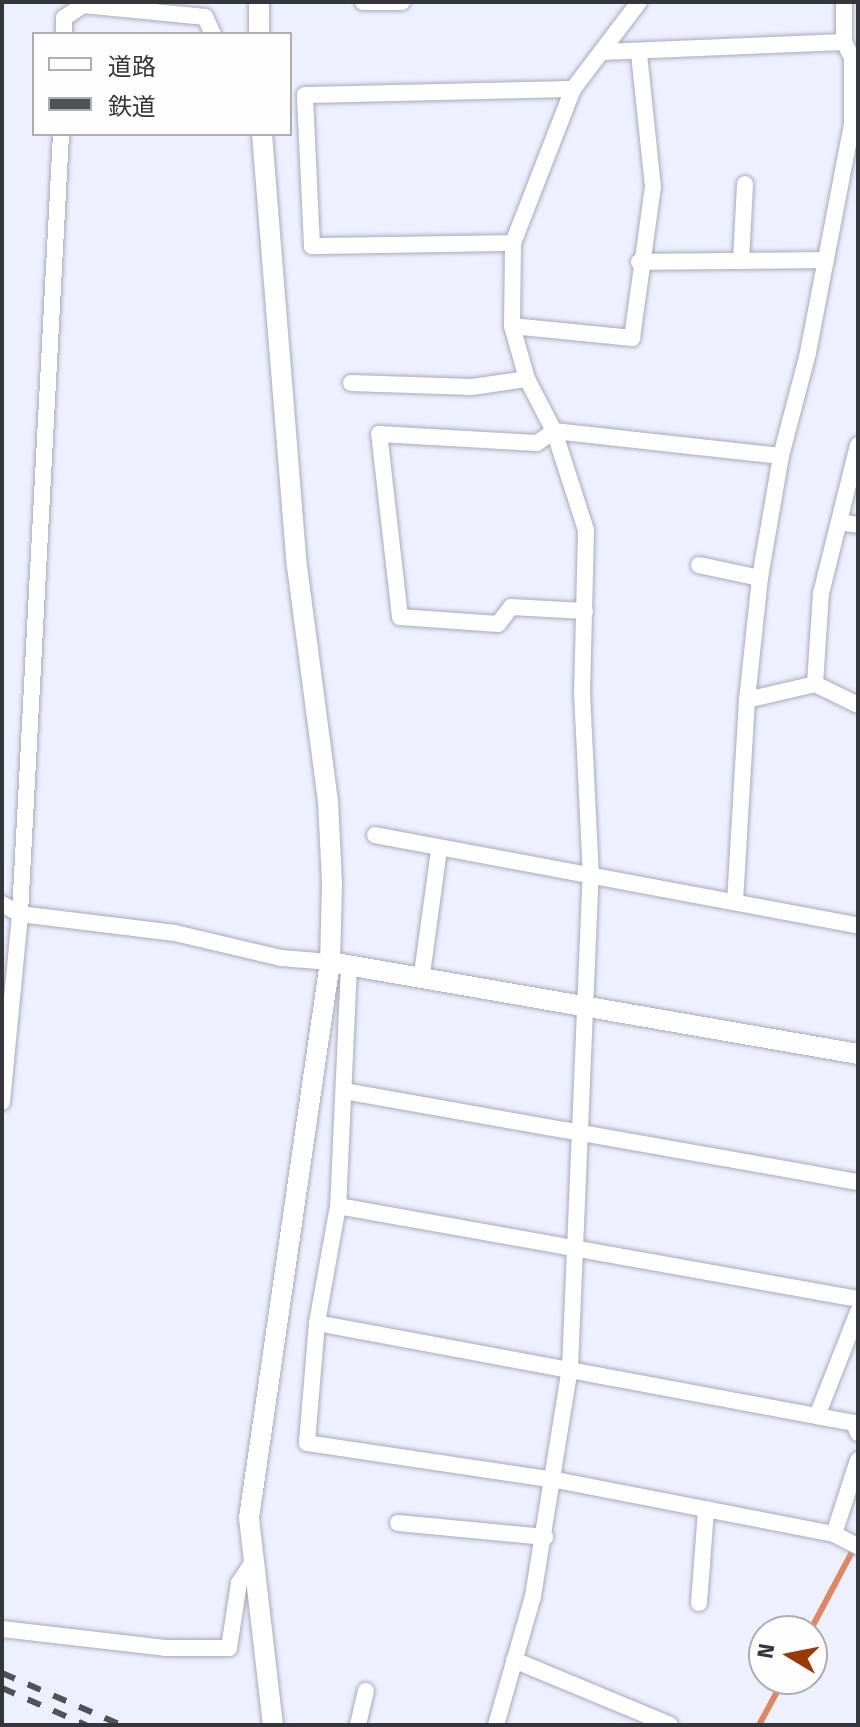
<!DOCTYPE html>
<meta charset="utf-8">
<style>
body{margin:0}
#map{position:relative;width:860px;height:1727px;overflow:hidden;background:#edf0ff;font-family:"Fira Sans","Noto Sans JP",sans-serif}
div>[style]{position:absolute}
.stream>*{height:6px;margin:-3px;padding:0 3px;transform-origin:3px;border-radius:3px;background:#df8662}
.roads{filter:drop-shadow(0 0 2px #a8abb9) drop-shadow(0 0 2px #a8abb9)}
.minor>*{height:16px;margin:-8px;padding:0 8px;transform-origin:8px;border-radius:8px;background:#fff}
.tertiary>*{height:20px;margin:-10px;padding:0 10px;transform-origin:10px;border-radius:10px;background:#fff}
.rail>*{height:6px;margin-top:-3px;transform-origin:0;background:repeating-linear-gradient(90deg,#505259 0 14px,transparent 0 28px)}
span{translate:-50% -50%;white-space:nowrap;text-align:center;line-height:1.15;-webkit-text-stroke:8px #fefefe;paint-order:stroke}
.frame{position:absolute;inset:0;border:4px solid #34363b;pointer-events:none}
.legend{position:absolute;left:32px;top:32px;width:260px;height:104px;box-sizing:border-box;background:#fefefe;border:2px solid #adaeb0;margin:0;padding:10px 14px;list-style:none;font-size:24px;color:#34363b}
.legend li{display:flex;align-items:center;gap:16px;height:40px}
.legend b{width:40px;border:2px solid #adaeb0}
.north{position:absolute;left:748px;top:1615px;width:80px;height:80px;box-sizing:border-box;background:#fefefe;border:2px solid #adaeb0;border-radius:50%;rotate:280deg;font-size:22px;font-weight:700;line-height:32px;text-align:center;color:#34363b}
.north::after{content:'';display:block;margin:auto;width:28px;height:36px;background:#9c3801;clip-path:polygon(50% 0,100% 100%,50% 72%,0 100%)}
</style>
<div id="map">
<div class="stream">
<div style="left:810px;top:1631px;width:89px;rotate:-62deg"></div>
<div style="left:759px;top:1725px;width:52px;rotate:-61.5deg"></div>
</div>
<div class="roads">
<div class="minor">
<div style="left:363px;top:2px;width:39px"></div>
<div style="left:64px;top:34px;width:16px;rotate:-90deg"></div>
<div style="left:64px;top:18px;width:23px;rotate:-34deg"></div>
<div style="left:83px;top:5px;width:123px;rotate:5.6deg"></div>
<div style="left:205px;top:17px;width:19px;rotate:65deg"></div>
<div style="left:844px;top:42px;width:40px;rotate:-90deg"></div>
<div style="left:603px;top:52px;width:241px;rotate:-2.4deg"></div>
<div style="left:844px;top:42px;width:18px;rotate:63deg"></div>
<div style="left:852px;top:58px;width:66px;rotate:90deg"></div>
<div style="left:852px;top:124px;width:233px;rotate:100.9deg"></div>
<div style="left:808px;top:353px;width:106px;rotate:104.7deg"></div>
<div style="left:513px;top:243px;width:201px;rotate:179.1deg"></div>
<div style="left:312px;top:246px;width:151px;rotate:-92.7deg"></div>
<div style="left:305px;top:95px;width:268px;rotate:-1.3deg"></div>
<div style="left:741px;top:261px;width:77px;rotate:-87deg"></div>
<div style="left:639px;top:262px;width:187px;rotate:-0.6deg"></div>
<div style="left:512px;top:326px;width:121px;rotate:5.7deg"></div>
<div style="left:632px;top:338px;width:152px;rotate:-82.1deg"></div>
<div style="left:653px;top:187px;width:135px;rotate:-96deg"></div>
<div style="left:351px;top:383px;width:121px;rotate:1.9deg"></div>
<div style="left:472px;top:387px;width:56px;rotate:-8.3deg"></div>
<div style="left:858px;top:445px;width:153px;rotate:104deg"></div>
<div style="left:821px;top:593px;width:91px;rotate:93.8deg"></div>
<div style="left:815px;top:684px;width:48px;rotate:26deg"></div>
<div style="left:839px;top:522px;width:19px;rotate:9deg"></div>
<div style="left:699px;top:565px;width:62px;rotate:12deg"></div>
<div style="left:585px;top:611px;width:74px;rotate:-176.9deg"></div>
<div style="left:511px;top:607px;width:21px;rotate:127deg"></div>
<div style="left:498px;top:624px;width:98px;rotate:-175.9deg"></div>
<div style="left:400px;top:617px;width:184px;rotate:-96.5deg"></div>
<div style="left:379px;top:434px;width:158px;rotate:3.3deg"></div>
<div style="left:537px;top:443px;width:21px;rotate:-35deg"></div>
<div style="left:554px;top:431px;width:228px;rotate:6.3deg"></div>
<div style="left:781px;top:456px;width:124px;rotate:99.8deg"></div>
<div style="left:760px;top:578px;width:123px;rotate:96.1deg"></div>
<div style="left:747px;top:700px;width:200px;rotate:93.4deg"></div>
<div style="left:747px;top:700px;width:70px;rotate:-13.2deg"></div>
<div style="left:375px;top:835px;width:491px;rotate:10.6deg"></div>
<div style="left:2px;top:904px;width:21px;rotate:29deg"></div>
<div style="left:20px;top:914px;width:156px;rotate:7deg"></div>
<div style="left:175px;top:933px;width:109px;rotate:13.3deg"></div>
<div style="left:281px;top:958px;width:49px;rotate:4.7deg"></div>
<div style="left:349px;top:966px;width:240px;rotate:92.6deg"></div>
<div style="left:338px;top:1206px;width:119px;rotate:100.2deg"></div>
<div style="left:317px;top:1323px;width:120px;rotate:94.8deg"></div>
<div style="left:307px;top:1443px;width:252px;rotate:8.5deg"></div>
<div style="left:556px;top:1480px;width:283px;rotate:11deg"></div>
<div style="left:834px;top:1534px;width:27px;rotate:27deg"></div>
<div style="left:422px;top:974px;width:125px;rotate:-82.2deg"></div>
<div style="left:344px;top:1091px;width:522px;rotate:10.04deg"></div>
<div style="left:2px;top:1102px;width:189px;rotate:-84.5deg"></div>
<div style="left:20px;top:914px;width:781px;rotate:-86.99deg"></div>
<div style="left:338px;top:1206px;width:528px;rotate:10.14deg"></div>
<div style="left:317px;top:1323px;width:546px;rotate:10.55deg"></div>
<div style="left:854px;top:1423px;width:11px;rotate:68deg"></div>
<div style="left:817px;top:1416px;width:112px;rotate:-68.5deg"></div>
<div style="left:398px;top:1523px;width:148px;rotate:5.4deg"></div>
<div style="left:834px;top:1534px;width:78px;rotate:-72deg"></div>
<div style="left:699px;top:1603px;width:94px;rotate:-85.7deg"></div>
<div style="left:2px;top:1629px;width:164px;rotate:6.6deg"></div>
<div style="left:165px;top:1648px;width:64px"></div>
<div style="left:229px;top:1648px;width:66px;rotate:-81.3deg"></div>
<div style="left:239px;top:1583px;width:27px;rotate:-57deg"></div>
<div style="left:514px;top:1660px;width:169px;rotate:22.6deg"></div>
<div style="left:358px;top:1725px;width:35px;rotate:-77deg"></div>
<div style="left:496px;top:1725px;width:134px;rotate:-74deg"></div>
<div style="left:533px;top:1596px;width:231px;rotate:-80.8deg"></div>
<div style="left:570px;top:1368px;width:491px;rotate:-87.6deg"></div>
<div style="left:591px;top:877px;width:182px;rotate:-92.8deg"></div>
<div style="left:582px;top:695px;width:165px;rotate:-88.6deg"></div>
<div style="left:586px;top:530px;width:104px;rotate:-107.9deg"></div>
<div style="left:554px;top:431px;width:59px;rotate:-117.4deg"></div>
<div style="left:527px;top:379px;width:55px;rotate:-105.8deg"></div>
<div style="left:512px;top:326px;width:83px;rotate:-89.3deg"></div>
<div style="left:513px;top:243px;width:165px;rotate:-68.7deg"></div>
<div style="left:573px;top:89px;width:109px;rotate:-52.8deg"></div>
</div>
<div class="tertiary">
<div style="left:259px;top:2px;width:32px;rotate:90deg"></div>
<div style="left:262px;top:134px;width:433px;rotate:85.4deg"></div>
<div style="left:297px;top:566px;width:237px;rotate:82.5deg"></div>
<div style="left:328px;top:801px;width:81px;rotate:87.2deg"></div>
<div style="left:332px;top:882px;width:80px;rotate:91.4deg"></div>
<div style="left:330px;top:962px;width:562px;rotate:98.29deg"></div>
<div style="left:249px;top:1518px;width:208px;rotate:83.4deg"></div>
<div style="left:330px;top:962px;width:536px;rotate:9.88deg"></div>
</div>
</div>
<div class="rail">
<div style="left:2px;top:1673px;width:130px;rotate:23.6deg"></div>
<div style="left:2px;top:1688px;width:92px;rotate:23.8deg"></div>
</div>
<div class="frame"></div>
<ul class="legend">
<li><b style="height:10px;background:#fff"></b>道路</li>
<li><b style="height:10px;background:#505259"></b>鉄道</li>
</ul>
<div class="north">N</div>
</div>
